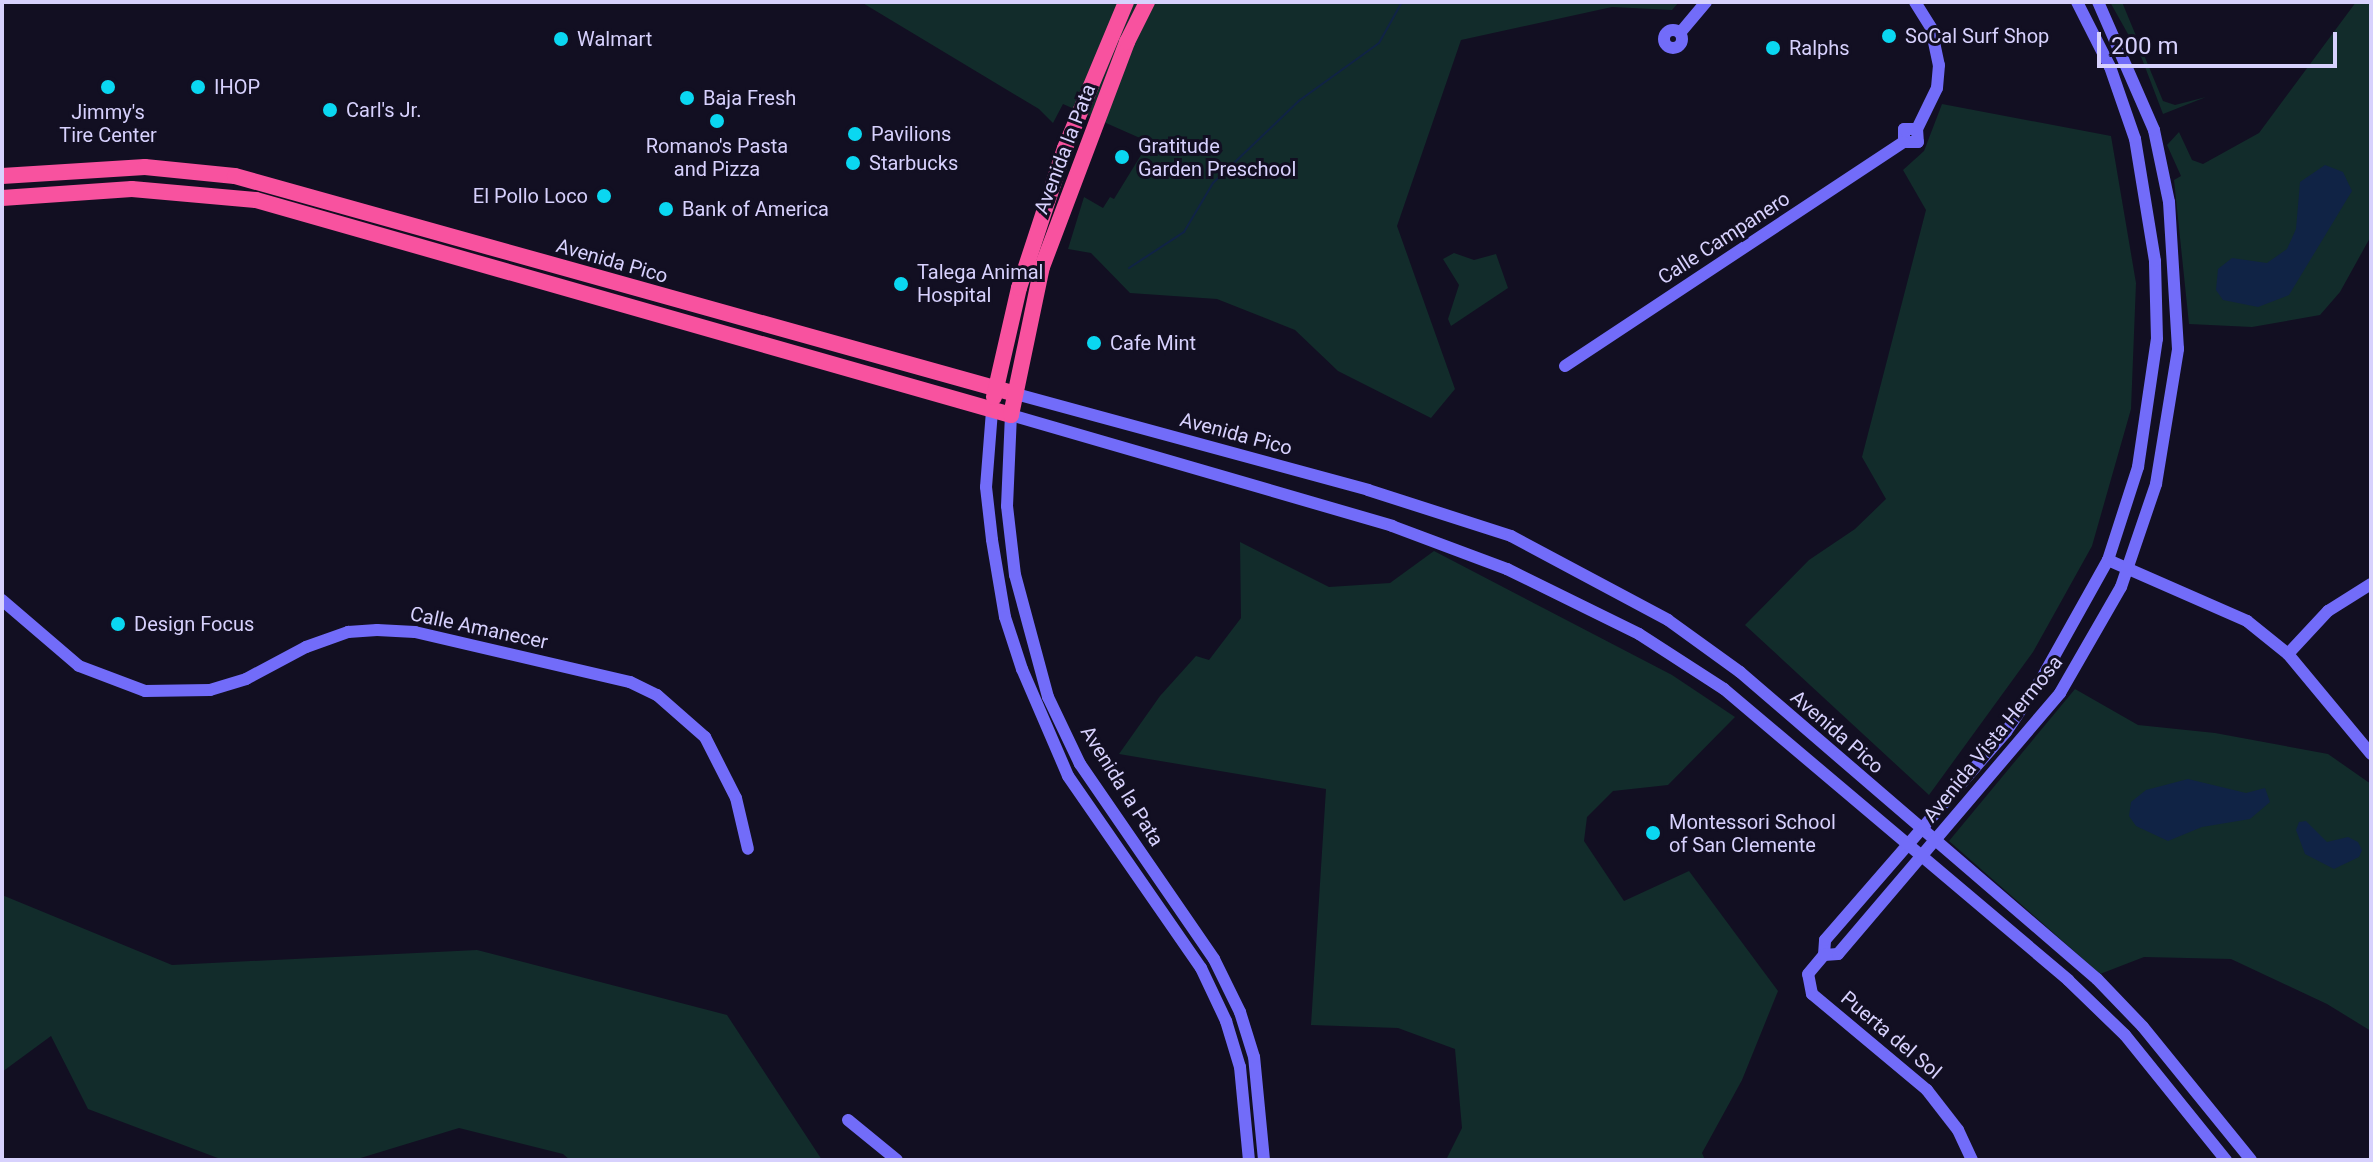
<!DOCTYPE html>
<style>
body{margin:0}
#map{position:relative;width:2373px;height:1162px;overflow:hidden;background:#120f22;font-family:Roboto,sans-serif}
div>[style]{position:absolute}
.green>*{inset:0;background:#122c2b}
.water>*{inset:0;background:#102345}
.stream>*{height:2px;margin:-1px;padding:0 1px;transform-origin:1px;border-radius:1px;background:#102345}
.secondary>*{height:12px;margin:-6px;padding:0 6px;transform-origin:6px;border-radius:6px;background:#726cf9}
.secondary>.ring{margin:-6px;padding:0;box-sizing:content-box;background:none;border:12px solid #726cf9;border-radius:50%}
.highway>*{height:16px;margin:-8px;padding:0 8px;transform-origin:8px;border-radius:8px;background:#f8529f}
.dots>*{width:22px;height:22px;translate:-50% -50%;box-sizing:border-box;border:4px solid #120f22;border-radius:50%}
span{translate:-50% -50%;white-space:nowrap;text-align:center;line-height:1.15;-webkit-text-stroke:6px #120f22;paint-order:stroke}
.poi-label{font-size:20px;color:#d7d1fd}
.left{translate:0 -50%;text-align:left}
.right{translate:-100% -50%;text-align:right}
.street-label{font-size:20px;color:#d7d1fd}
.frame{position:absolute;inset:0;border:4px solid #d7d1fd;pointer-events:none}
.scale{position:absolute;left:2097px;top:32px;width:240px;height:36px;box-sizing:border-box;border:4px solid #d7d1fd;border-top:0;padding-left:10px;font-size:24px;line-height:28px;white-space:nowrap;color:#d7d1fd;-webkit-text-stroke:6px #120f22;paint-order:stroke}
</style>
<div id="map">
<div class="green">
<div style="clip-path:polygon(861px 2px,1679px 2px,1672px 10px,1612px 7px,1461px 40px,1397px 226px,1455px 389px,1431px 418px,1338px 371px,1295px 330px,1217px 299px,1130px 293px,1091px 253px,1068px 249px,1084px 197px,1103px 208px,1110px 197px,1114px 199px,1149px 142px,1063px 104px,1053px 123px,1039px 109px)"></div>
<div style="clip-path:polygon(2110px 2px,2122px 2px,2163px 101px,2175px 105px,2206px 97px,2163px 114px,2142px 59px)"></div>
<div style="clip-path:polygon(2356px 2px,2371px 2px,2371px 236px,2340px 292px,2320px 315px,2252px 327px,2189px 324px,2174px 180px,2181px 176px,2167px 145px,2179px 132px,2192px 160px,2203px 164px,2259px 133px)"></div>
<div style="clip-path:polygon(1942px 104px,2111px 136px,2136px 283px,2131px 409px,2092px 546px,2033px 652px,1929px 795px,1745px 625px,1809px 560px,1855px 529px,1886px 499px,1862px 457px,1926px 210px,1903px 170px,1924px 151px)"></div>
<div style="clip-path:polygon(1454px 253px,1474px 260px,1496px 254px,1508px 288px,1451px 326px,1448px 319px,1459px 285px,1443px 259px)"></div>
<div style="clip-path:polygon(1240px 542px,1329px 587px,1390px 583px,1434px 551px,1672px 675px,1735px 717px,1668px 785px,1613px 791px,1587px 817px,1584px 841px,1624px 901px,1689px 871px,1778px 991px,1742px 1080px,1702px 1153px,1705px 1160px,1446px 1160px,1462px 1128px,1455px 1049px,1398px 1028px,1311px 1025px,1326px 789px,1119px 754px,1160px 696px,1196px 656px,1209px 660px,1241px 618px)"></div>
<div style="clip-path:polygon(2075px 689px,2138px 725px,2215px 733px,2328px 754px,2371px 784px,2371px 1031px,2327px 1004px,2231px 959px,2144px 957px,2100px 974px,1949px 841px)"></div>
<div style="clip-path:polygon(2px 895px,172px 965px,477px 950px,727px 1015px,822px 1160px,570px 1160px,563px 1154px,459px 1128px,354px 1160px,223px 1160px,88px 1109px,51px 1036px,2px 1072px)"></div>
</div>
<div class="water">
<div style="clip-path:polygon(2325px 165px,2343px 172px,2352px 191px,2289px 295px,2258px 307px,2223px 300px,2216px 290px,2218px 269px,2232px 258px,2267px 263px,2287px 249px,2296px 229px,2300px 182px)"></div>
<div style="clip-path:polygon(2188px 779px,2246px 793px,2265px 788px,2270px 802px,2250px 819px,2202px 827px,2168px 841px,2136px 826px,2129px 816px,2131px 802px,2146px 790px)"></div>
<div style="clip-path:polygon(2306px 821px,2327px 842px,2348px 837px,2358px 842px,2362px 850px,2359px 857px,2334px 869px,2305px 854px,2296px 830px,2299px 822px)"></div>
</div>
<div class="stream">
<div style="left:1129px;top:268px;width:66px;rotate:-33.2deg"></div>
<div style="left:1184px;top:232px;width:57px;rotate:-59.4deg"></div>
<div style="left:1213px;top:183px;width:120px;rotate:-43.7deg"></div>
<div style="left:1300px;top:100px;width:97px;rotate:-35.8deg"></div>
<div style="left:1379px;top:43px;width:47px;rotate:-60.7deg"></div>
</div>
<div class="secondary">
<div style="left:1915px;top:2px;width:31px;rotate:58deg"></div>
<div style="left:1931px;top:28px;width:38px;rotate:78deg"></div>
<div style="left:1939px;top:65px;width:23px;rotate:95deg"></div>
<div style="left:1937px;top:88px;width:46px;rotate:116deg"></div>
<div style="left:1917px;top:129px;width:13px;rotate:86deg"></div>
<div style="left:1918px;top:142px;width:14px;rotate:180deg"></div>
<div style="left:1904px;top:142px;width:13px;rotate:-90deg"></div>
<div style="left:1904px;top:129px;width:13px"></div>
<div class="ring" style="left:1664px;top:30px;width:6px;height:6px"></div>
<div style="left:1680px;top:33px;width:40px;rotate:-50deg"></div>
<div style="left:1565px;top:366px;width:406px;rotate:-33.5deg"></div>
<div style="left:1012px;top:393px;width:369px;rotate:15.2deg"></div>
<div style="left:1368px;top:490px;width:150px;rotate:17.8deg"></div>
<div style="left:1511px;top:536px;width:178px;rotate:28.1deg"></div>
<div style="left:1668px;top:620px;width:89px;rotate:35.8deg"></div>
<div style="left:1740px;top:672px;width:471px;rotate:40.7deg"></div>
<div style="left:2097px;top:979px;width:66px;rotate:46.2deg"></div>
<div style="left:2143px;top:1027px;width:171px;rotate:50.9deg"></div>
<div style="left:992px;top:411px;width:76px;rotate:94.5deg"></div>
<div style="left:986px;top:487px;width:53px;rotate:83.5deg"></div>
<div style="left:992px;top:540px;width:78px;rotate:80.4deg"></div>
<div style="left:1005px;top:617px;width:55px;rotate:71.9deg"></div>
<div style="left:1022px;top:669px;width:116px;rotate:66.7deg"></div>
<div style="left:1068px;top:776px;width:234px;rotate:55.3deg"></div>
<div style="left:1201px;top:968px;width:59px;rotate:64.7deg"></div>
<div style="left:1226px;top:1021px;width:48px;rotate:73.1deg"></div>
<div style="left:1240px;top:1067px;width:93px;rotate:84.5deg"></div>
<div style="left:2108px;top:560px;width:152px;rotate:23.7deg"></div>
<div style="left:2247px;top:621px;width:53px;rotate:38.8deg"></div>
<div style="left:2288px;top:654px;width:130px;rotate:50.3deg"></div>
<div style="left:2px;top:600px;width:101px;rotate:40.6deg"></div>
<div style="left:79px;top:666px;width:71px;rotate:20.7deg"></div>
<div style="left:145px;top:691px;width:65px;rotate:-0.9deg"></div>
<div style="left:210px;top:690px;width:38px;rotate:-17deg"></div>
<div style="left:246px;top:679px;width:68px;rotate:-28.1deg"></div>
<div style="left:306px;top:647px;width:45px;rotate:-19.7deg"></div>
<div style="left:348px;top:632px;width:29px;rotate:-4deg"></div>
<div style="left:377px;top:630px;width:38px;rotate:3deg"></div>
<div style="left:415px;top:632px;width:221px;rotate:13.1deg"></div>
<div style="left:630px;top:682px;width:30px;rotate:26deg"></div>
<div style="left:657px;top:695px;width:64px;rotate:41.2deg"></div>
<div style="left:705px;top:737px;width:68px;rotate:63.1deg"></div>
<div style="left:736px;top:798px;width:52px;rotate:76.8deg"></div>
<div style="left:2288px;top:654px;width:59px;rotate:-47.1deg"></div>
<div style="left:2328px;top:611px;width:51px;rotate:-32.1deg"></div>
<div style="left:1824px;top:955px;width:15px;rotate:-86deg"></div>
<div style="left:1825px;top:940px;width:276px;rotate:-49deg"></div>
<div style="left:2006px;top:732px;width:65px;rotate:-56.3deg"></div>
<div style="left:2042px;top:678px;width:135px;rotate:-60.8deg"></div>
<div style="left:2108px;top:560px;width:98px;rotate:-72.1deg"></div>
<div style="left:2138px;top:467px;width:129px;rotate:-81.6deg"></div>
<div style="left:2157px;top:339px;width:78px;rotate:-91.5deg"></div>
<div style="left:2155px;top:261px;width:124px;rotate:-99.3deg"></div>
<div style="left:2135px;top:139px;width:76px;rotate:-109.1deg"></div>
<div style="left:2110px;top:67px;width:73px;rotate:-116.9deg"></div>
<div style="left:848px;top:1120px;width:63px;rotate:39.2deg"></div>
<div style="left:1264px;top:1160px;width:103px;rotate:-95.5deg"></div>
<div style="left:1254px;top:1057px;width:47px;rotate:-107.3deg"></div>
<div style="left:1240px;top:1012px;width:59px;rotate:-116.1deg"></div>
<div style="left:1214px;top:959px;width:237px;rotate:-124.5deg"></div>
<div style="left:1080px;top:764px;width:74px;rotate:-115.5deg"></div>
<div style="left:1048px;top:697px;width:126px;rotate:-105.1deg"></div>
<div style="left:1015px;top:575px;width:69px;rotate:-96.6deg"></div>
<div style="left:1007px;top:506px;width:91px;rotate:-87.5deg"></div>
<div style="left:1011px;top:415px;width:397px;rotate:16.2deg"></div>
<div style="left:1392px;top:526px;width:123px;rotate:20.5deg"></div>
<div style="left:1507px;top:569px;width:147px;rotate:26.2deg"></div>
<div style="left:1639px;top:634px;width:101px;rotate:32.9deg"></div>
<div style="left:1724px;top:689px;width:451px;rotate:40.2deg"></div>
<div style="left:2068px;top:980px;width:79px;rotate:44deg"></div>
<div style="left:2125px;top:1035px;width:161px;rotate:51.1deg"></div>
<div style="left:1972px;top:1160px;width:33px;rotate:-115deg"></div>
<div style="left:1958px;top:1130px;width:51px;rotate:-127.8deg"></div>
<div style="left:1927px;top:1090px;width:150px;rotate:-140.1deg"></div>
<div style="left:1812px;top:994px;width:20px;rotate:-101deg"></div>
<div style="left:1808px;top:974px;width:25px;rotate:-50deg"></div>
<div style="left:1824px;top:955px;width:14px;rotate:-4deg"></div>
<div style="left:1838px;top:954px;width:343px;rotate:-49.6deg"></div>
<div style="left:2060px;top:693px;width:122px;rotate:-60.1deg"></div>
<div style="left:2121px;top:587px;width:109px;rotate:-71.2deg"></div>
<div style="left:2156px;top:484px;width:137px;rotate:-80.7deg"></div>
<div style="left:2178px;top:349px;width:147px;rotate:-93.5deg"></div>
<div style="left:2169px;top:202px;width:74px;rotate:-101.8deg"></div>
<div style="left:2154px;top:130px;width:140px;rotate:-113.6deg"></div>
</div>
<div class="highway">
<div style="left:2px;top:176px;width:143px;rotate:-3.6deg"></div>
<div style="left:145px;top:167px;width:90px;rotate:5.7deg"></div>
<div style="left:235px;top:176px;width:807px;rotate:15.6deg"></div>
<div style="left:2px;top:198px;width:130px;rotate:-4deg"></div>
<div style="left:132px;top:189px;width:124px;rotate:5.1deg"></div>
<div style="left:256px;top:200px;width:785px;rotate:15.9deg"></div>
<div style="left:1011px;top:415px;width:151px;rotate:-78.2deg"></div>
<div style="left:1042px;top:267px;width:241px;rotate:-69.3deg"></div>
<div style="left:1127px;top:42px;width:45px;rotate:-63.4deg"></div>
<div style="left:994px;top:397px;width:112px;rotate:-77.1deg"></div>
<div style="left:1019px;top:288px;width:147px;rotate:-71.8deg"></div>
<div style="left:1065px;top:148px;width:158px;rotate:-67.3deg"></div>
</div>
<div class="dots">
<div style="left:1889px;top:36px;background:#0ad7f1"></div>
<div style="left:561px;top:39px;background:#0ad7f1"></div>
<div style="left:1773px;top:48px;background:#0ad7f1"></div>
<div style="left:108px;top:87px;background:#0ad7f1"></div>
<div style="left:198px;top:87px;background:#0ad7f1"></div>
<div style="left:687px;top:98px;background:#0ad7f1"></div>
<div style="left:330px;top:110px;background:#0ad7f1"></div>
<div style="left:717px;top:121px;background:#0ad7f1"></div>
<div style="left:855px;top:134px;background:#0ad7f1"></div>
<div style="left:1122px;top:157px;background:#0ad7f1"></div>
<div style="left:853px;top:163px;background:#0ad7f1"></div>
<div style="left:604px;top:196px;background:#0ad7f1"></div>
<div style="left:666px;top:209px;background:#0ad7f1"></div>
<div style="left:901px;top:284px;background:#0ad7f1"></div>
<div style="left:1094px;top:343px;background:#0ad7f1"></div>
<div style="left:118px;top:624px;background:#0ad7f1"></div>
<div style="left:1653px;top:833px;background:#0ad7f1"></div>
</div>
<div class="poi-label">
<span class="left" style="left:1905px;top:36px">SoCal Surf Shop</span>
<span class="left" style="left:577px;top:39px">Walmart</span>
<span class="left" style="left:1789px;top:48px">Ralphs</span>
<span class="left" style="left:214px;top:87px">IHOP</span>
<span class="left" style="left:703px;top:98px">Baja Fresh</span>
<span class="left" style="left:346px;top:110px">Carl's Jr.</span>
<span style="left:108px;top:124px">Jimmy's<br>Tire Center</span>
<span class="left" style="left:871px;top:134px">Pavilions</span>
<span style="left:717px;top:158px">Romano's Pasta<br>and Pizza</span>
<span class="left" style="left:1138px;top:158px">Gratitude<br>Garden Preschool</span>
<span class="left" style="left:869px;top:163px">Starbucks</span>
<span class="right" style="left:588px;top:196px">El Pollo Loco</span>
<span class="left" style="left:682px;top:209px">Bank of America</span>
<span class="left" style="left:917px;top:284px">Talega Animal<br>Hospital</span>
<span class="left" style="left:1110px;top:343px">Cafe Mint</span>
<span class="left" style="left:134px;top:624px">Design Focus</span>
<span class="left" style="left:1669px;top:834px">Montessori School<br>of San Clemente</span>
</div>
<div class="street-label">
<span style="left:1065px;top:149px;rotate:-69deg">Avenida la Pata</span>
<span style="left:1724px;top:238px;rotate:-33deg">Calle Campanero</span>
<span style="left:612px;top:261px;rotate:16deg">Avenida Pico</span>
<span style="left:1236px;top:434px;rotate:15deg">Avenida Pico</span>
<span style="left:479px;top:628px;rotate:12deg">Calle Amanecer</span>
<span style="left:1837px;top:732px;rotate:41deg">Avenida Pico</span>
<span style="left:1993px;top:739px;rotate:-51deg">Avenida Vista Hermosa</span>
<span style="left:1122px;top:786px;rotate:58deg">Avenida la Pata</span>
<span style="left:1891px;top:1035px;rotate:40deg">Puerta del Sol</span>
</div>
<div class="frame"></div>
<div class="scale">200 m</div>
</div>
